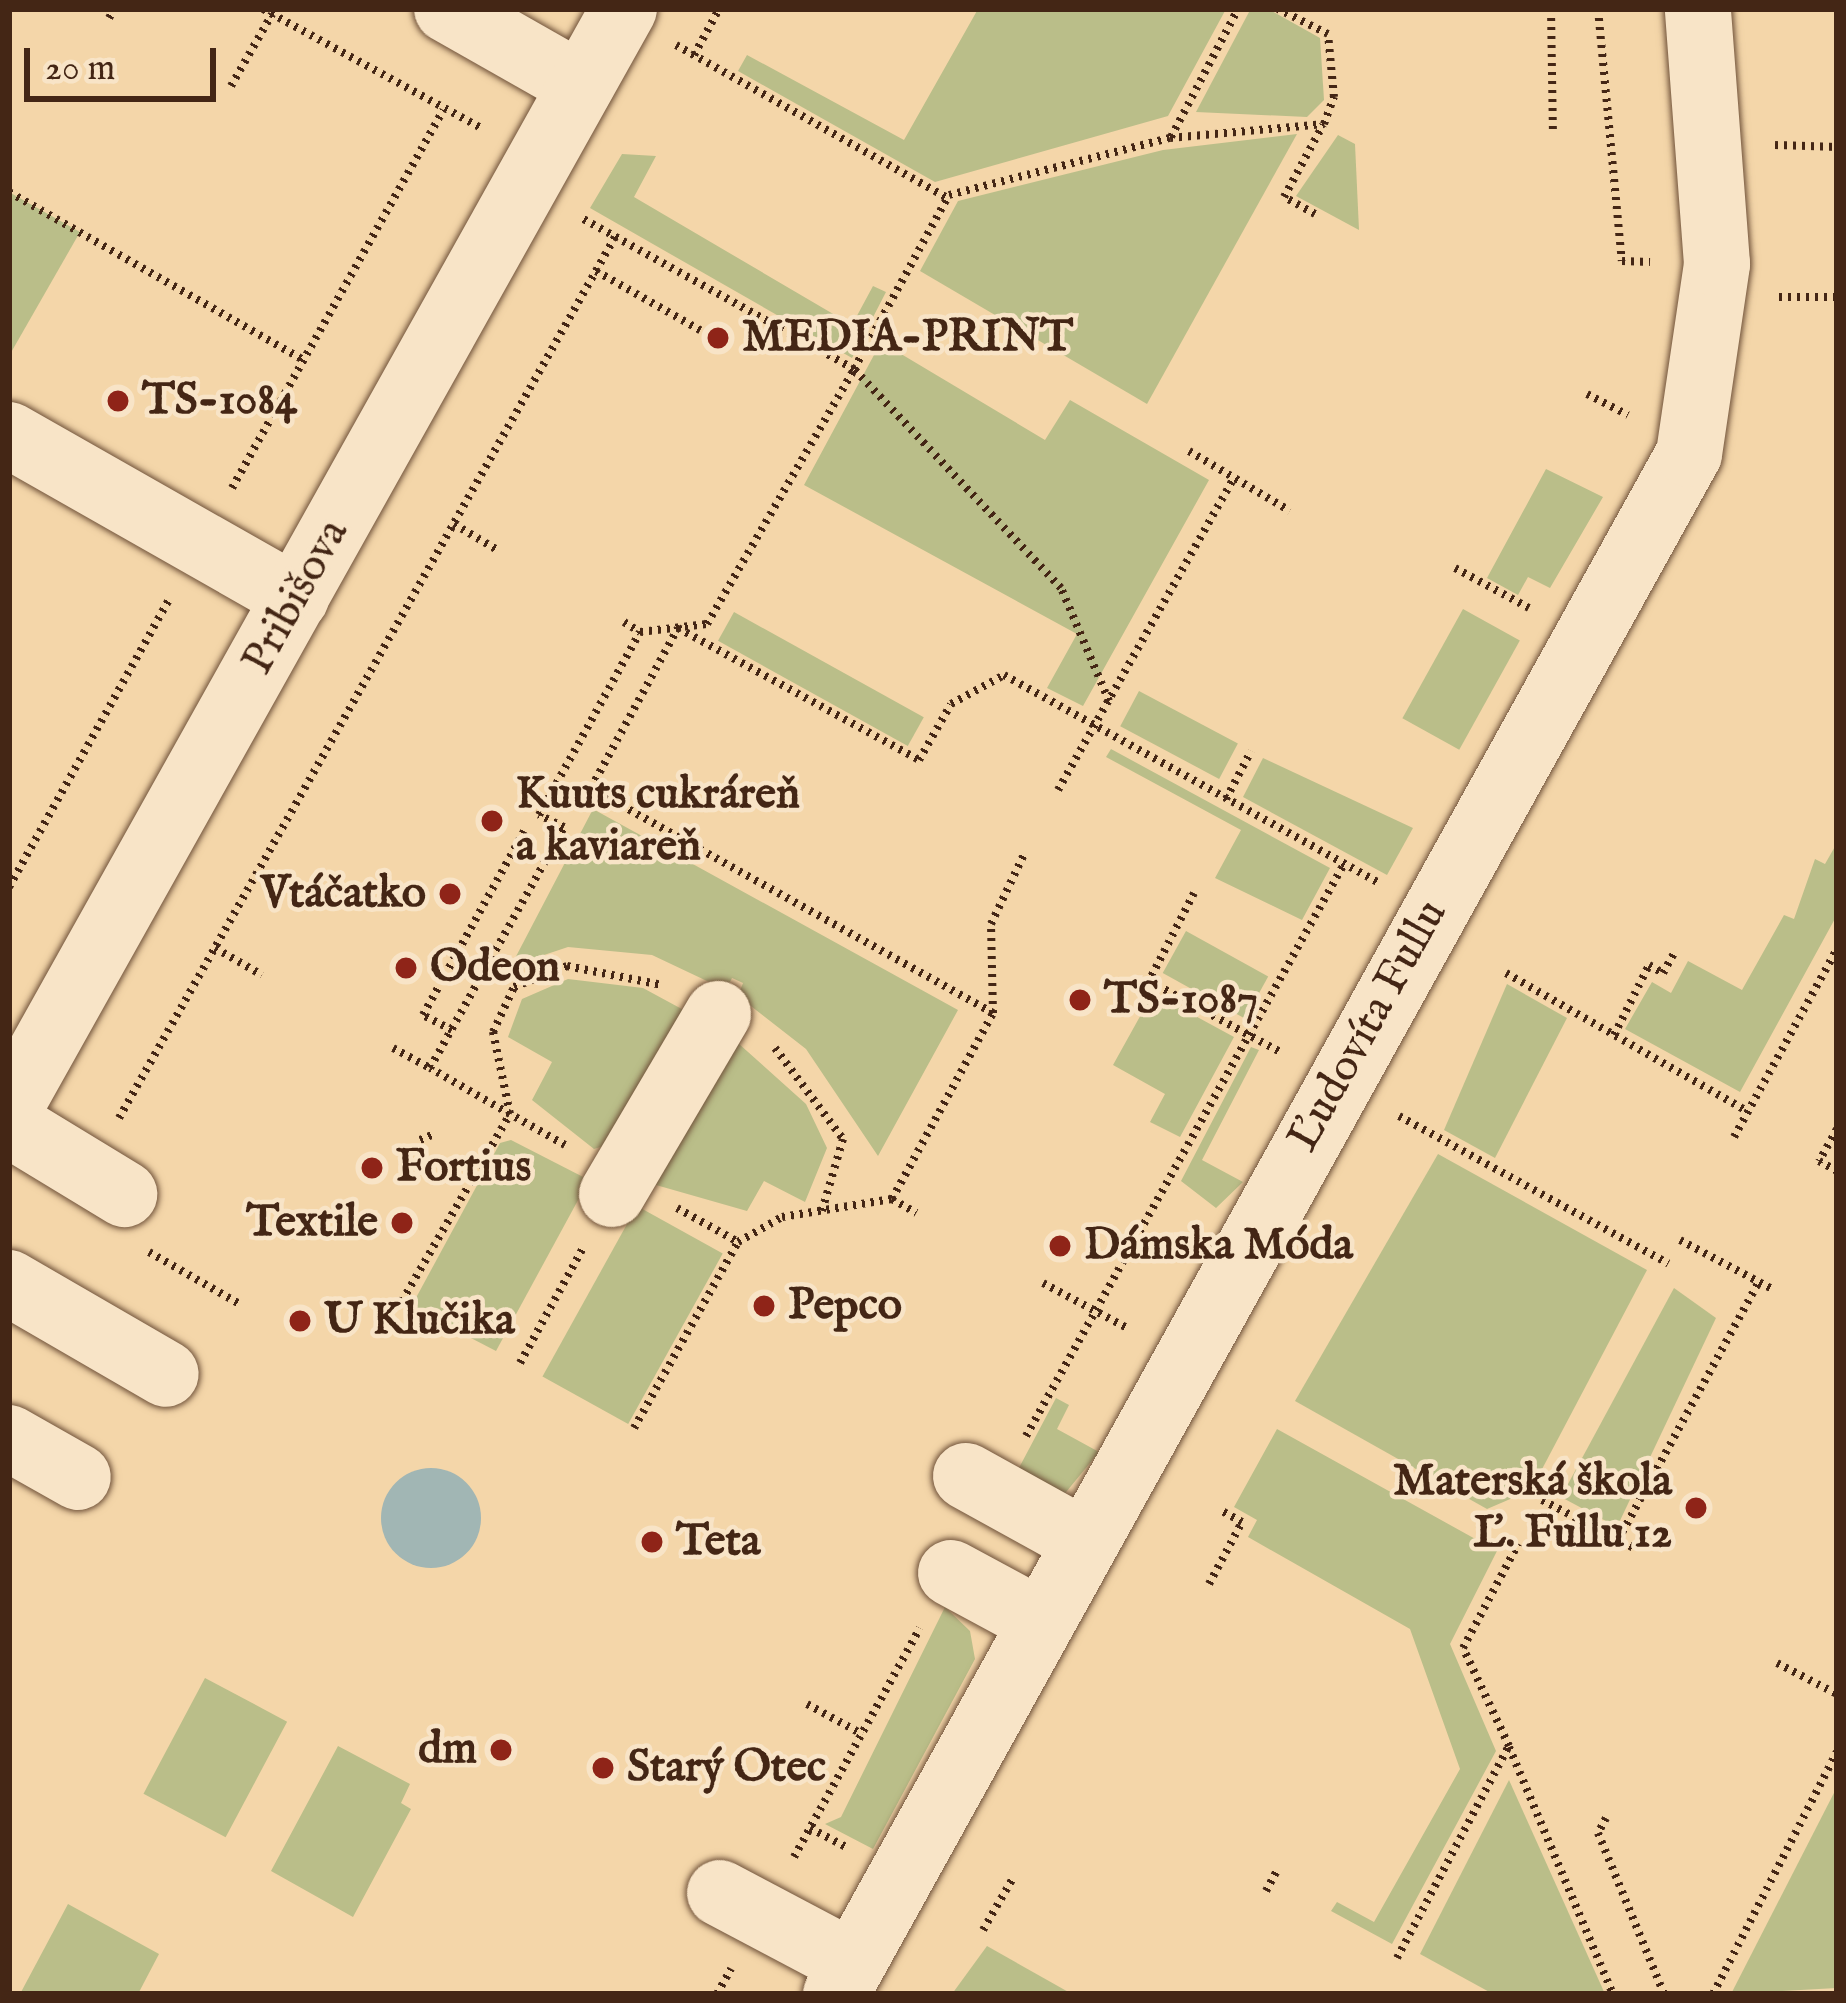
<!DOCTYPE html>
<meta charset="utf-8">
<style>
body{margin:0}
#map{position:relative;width:1846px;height:2003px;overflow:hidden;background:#f4d6a9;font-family:"IM FELL English",serif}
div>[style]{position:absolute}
.green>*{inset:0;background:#babe89;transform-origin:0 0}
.water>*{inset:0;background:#a1b6b4}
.round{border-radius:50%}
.path>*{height:8px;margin-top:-4px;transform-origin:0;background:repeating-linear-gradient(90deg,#442615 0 3px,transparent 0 9px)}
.roads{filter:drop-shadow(0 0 3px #70523a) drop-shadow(0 0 3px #70523a)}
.minor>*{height:66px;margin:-33px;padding:0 33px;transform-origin:33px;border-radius:33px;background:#f8e4c7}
.dots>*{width:33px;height:33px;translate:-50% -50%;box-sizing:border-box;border:6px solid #f8e4c7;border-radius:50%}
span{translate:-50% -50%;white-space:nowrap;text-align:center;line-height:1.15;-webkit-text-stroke:9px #f8e4c7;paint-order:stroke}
.poi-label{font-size:45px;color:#442615;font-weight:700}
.left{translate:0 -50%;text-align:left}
.right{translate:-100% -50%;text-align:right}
.street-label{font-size:45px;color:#442615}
.frame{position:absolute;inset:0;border:12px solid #442615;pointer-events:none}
.scale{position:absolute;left:24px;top:48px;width:192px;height:54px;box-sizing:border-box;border:6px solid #442615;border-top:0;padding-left:15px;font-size:36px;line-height:42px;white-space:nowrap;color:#442615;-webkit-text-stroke:9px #f8e4c7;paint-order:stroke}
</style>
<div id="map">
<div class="green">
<div style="clip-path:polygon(978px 9px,1226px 9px,1168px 116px,935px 182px,738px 71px,747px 55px,904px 140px)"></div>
<div style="clip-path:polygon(1268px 9px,1320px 38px,1324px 100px,1307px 117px,1196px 112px,1249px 12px)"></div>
<div style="clip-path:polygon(1297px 134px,1147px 404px,920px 271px,958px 201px,1163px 150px)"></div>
<div style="clip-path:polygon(1338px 135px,1355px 144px,1359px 230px,1296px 196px)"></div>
<div style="clip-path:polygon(622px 154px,656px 156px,634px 197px,852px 325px,873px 286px,886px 292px,852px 358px,590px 208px)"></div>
<div style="clip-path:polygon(9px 192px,80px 232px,9px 356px)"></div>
<div style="clip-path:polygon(881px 342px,1045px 440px,1070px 400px,1209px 480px,1083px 706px,1047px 688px,1077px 634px,804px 485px)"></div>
<div style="clip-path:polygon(1546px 469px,1603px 497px,1550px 588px,1528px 577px,1518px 595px,1487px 578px)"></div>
<div style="left:1463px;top:609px;width:65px;height:125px;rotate:29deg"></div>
<div style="left:734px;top:612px;width:217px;height:33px;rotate:29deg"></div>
<div style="left:1139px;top:691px;width:112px;height:40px;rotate:28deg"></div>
<div style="clip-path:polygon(1111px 749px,1330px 868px,1302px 920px,1215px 878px,1241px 830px,1106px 757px)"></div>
<div style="clip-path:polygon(1263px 758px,1413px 828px,1387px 875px,1243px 797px)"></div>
<div style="clip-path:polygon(593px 809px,958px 1010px,878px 1156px,806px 1049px,738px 996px,743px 983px,732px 978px,726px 990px,652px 955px,568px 947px,511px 966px)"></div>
<div style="clip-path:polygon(1837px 843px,1837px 915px,1740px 1092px,1625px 1029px,1652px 982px,1671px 993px,1688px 961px,1742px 990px,1784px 915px,1794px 919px,1815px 859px,1825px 864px)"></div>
<div style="left:1186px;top:931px;width:94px;height:48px;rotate:29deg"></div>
<div style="clip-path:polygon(568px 979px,643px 988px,691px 1014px,632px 1137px,594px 1149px,532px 1100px,552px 1062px,508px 1037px,522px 999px)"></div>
<div style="clip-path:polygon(1507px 984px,1567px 1018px,1495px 1158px,1444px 1130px)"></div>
<div style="clip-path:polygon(1153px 993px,1234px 1037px,1180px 1137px,1150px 1122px,1165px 1094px,1113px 1065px)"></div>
<div style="clip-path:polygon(729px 1035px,806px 1104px,827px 1148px,805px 1202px,764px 1181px,747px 1211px,656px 1185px,654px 1147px)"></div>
<div style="clip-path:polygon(1251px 1047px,1259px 1050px,1202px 1160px,1243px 1182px,1216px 1208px,1181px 1181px)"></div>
<div style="clip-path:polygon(511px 1140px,589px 1180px,496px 1351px,411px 1307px,500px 1143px)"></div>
<div style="clip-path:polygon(1438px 1154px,1647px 1270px,1531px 1490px,1487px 1509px,1295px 1401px)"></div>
<div style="left:637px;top:1206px;width:98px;height:195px;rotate:29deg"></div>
<div style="clip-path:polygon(1674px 1288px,1716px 1318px,1617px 1527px,1561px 1497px)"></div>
<div style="clip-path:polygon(1056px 1398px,1069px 1405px,1057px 1429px,1099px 1452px,1062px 1497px,1011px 1483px)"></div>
<div style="clip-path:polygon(1277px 1429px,1497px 1551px,1450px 1644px,1496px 1751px,1392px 1944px,1331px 1911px,1337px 1902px,1374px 1922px,1460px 1769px,1410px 1629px,1248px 1537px,1257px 1520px,1234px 1507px)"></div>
<div style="clip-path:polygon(945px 1607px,970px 1631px,975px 1659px,873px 1849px,825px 1824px,841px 1817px)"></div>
<div style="left:205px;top:1678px;width:93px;height:131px;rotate:28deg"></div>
<div style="clip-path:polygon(338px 1746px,410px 1784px,401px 1803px,411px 1809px,353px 1917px,271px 1871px)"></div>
<div style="clip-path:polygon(1509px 1780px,1605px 1994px,1493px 1994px,1420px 1954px)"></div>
<div style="clip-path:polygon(1837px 1787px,1837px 1988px,1731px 1994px)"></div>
<div style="clip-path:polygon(68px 1904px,159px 1954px,138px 1994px,20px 1994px)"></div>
<div style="clip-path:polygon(987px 1946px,1072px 1994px,952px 1994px)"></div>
</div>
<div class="water">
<div class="round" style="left:381px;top:1468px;width:100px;height:100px"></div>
</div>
<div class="path">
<div style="left:263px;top:9px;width:251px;rotate:28.6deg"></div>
<div style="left:1551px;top:9px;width:122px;rotate:89.1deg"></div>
<div style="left:1598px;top:9px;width:253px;rotate:84.6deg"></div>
<div style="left:1622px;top:261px;width:28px;rotate:2deg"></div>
<div style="left:109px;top:18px;width:10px;rotate:-61deg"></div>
<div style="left:676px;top:45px;width:311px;rotate:29.4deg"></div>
<div style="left:694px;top:55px;width:52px;rotate:-61.5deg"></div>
<div style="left:231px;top:86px;width:83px;rotate:-60.3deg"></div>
<div style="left:1171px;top:137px;width:144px;rotate:-62.4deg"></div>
<div style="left:1775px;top:145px;width:62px;rotate:1.8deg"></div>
<div style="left:9px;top:192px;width:339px;rotate:29.7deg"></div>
<div style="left:1315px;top:214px;width:35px;rotate:-151deg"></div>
<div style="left:1284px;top:197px;width:82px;rotate:-61.6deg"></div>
<div style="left:596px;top:271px;width:120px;rotate:29.6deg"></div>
<div style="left:1779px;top:297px;width:58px"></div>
<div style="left:1587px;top:394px;width:46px;rotate:27.1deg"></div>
<div style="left:1189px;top:451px;width:117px;rotate:30.7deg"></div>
<div style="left:232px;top:488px;width:433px;rotate:-60.8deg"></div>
<div style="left:454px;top:524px;width:52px;rotate:31deg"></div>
<div style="left:1455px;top:568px;width:84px;rotate:28.4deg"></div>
<div style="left:624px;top:622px;width:19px;rotate:32deg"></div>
<div style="left:1109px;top:701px;width:123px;rotate:-113deg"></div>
<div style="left:1061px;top:588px;width:301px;rotate:-133.4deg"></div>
<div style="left:854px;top:369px;width:198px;rotate:-61.4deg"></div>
<div style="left:949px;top:195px;width:228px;rotate:-14.5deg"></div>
<div style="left:1170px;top:138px;width:155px;rotate:-5.2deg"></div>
<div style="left:1324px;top:124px;width:29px;rotate:-70deg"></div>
<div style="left:1334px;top:97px;width:63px;rotate:-95.4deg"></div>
<div style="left:1328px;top:34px;width:56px;rotate:-153.4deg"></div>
<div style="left:1058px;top:790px;width:358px;rotate:-60.6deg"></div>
<div style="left:1226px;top:799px;width:54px;rotate:-62.5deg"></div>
<div style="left:9px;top:887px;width:329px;rotate:-60.9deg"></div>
<div style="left:1194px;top:893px;width:99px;rotate:117.1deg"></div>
<div style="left:1149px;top:981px;width:151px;rotate:28.4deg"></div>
<div style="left:215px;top:948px;width:54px;rotate:29.9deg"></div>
<div style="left:1506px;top:973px;width:278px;rotate:29.8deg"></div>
<div style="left:993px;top:1013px;width:461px;rotate:-150.8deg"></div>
<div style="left:591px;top:788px;width:182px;rotate:-61.5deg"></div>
<div style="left:678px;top:628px;width:275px;rotate:28.7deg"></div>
<div style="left:919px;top:760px;width:64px;rotate:-60.3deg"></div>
<div style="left:951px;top:704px;width:60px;rotate:-28.7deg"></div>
<div style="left:1004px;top:675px;width:429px;rotate:29deg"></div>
<div style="left:452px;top:1030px;width:33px;rotate:-153deg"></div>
<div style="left:423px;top:1015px;width:210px;rotate:-61.2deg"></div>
<div style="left:1614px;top:1035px;width:78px;rotate:-63.4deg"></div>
<div style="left:1649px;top:965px;width:16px;rotate:30deg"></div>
<div style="left:1663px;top:973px;width:23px;rotate:-61deg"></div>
<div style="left:393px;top:1048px;width:42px;rotate:28.4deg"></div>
<div style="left:775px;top:1048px;width:114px;rotate:53.2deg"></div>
<div style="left:843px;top:1139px;width:75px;rotate:106.3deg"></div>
<div style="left:1399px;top:1116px;width:307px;rotate:28.7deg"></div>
<div style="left:119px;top:1118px;width:1011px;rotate:-60.62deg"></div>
<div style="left:1837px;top:1129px;width:37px;rotate:119deg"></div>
<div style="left:1819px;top:1161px;width:21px;rotate:29deg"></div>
<div style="left:1734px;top:1137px;width:214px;rotate:-61.3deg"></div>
<div style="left:420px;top:1140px;width:15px;rotate:-23deg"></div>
<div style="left:565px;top:1145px;width:63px;rotate:-150.6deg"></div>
<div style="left:510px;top:1114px;width:84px;rotate:-101.7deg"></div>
<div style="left:493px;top:1032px;width:50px;rotate:-65deg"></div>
<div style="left:514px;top:987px;width:57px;rotate:-21.6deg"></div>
<div style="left:567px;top:966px;width:97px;rotate:11.3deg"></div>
<div style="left:892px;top:1199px;width:28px;rotate:30deg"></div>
<div style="left:677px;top:1208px;width:70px;rotate:29.1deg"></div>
<div style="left:1680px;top:1240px;width:106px;rotate:28deg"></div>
<div style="left:149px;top:1252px;width:106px;rotate:29.9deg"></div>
<div style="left:1043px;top:1283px;width:98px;rotate:28.1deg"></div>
<div style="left:402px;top:1301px;width:216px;rotate:-60deg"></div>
<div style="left:510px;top:1114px;width:92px;rotate:-150.1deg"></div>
<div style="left:430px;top:1068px;width:276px;rotate:-60.9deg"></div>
<div style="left:564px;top:827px;width:28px;rotate:-154deg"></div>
<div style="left:539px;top:815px;width:209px;rotate:-61.1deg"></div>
<div style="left:640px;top:632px;width:67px;rotate:-6.8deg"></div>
<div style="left:707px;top:624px;width:294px;rotate:-60deg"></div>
<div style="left:854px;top:369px;width:311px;rotate:-151deg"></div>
<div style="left:520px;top:1363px;width:131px;rotate:-61.3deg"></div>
<div style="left:634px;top:1428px;width:213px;rotate:-60.8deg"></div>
<div style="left:738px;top:1242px;width:51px;rotate:-29.6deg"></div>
<div style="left:782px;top:1217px;width:111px;rotate:-9.3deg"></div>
<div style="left:892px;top:1199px;width:212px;rotate:-61.5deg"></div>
<div style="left:993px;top:1013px;width:89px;rotate:-91.3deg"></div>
<div style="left:991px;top:924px;width:80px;rotate:-64.7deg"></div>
<div style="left:1026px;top:1436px;width:654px;rotate:-60.93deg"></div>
<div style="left:1542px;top:1500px;width:104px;rotate:27.6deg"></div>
<div style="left:1618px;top:1540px;width:295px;rotate:-61.4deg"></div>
<div style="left:1209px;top:1584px;width:70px;rotate:-62deg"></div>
<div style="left:1242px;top:1522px;width:25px;rotate:-151deg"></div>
<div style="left:1777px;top:1663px;width:68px;rotate:27.3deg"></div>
<div style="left:807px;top:1704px;width:63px;rotate:28.6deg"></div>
<div style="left:1509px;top:1747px;width:268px;rotate:67.2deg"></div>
<div style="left:1606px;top:1818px;width:17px;rotate:118deg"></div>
<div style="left:1598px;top:1833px;width:174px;rotate:67.7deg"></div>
<div style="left:810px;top:1828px;width:41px;rotate:27.8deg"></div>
<div style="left:794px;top:1857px;width:261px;rotate:-61.2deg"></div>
<div style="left:1266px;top:1891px;width:26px;rotate:-62deg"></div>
<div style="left:983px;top:1930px;width:60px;rotate:-60deg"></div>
<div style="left:1397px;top:1958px;width:240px;rotate:-62.2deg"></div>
<div style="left:1509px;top:1746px;width:108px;rotate:-115.1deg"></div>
<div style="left:1463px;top:1648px;width:118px;rotate:-62.1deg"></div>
<div style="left:717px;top:1994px;width:29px;rotate:-61deg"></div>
<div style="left:1713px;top:1994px;width:272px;rotate:-62.9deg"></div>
</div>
<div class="roads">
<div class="minor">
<div style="left:447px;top:9px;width:154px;rotate:29.6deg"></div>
<div style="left:9px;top:435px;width:330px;rotate:29.6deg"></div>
<div style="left:9px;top:1109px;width:1260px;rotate:-60.79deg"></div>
<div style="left:9px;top:1124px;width:135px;rotate:31.3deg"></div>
<div style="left:612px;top:1194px;width:209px;rotate:-59.5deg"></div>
<div style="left:9px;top:1283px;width:181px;rotate:30.1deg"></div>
<div style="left:9px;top:1438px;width:79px;rotate:29.5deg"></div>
<div style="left:966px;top:1476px;width:132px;rotate:28.9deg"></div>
<div style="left:951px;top:1573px;width:99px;rotate:28.4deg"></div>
<div style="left:720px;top:1893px;width:149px;rotate:27.9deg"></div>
<div style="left:836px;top:1994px;width:1760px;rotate:-61.02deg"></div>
<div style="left:1689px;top:454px;width:192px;rotate:-81.6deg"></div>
<div style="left:1717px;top:264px;width:256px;rotate:-94.3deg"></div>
</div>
</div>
<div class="dots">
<div style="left:718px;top:338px;background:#8f2418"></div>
<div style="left:118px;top:401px;background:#8f2418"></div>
<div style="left:492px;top:821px;background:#8f2418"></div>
<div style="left:450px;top:894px;background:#8f2418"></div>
<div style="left:406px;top:968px;background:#8f2418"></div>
<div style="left:1080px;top:1000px;background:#8f2418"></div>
<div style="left:372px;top:1168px;background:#8f2418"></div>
<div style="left:402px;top:1223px;background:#8f2418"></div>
<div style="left:1060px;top:1246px;background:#8f2418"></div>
<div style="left:764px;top:1306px;background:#8f2418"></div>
<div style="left:300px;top:1321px;background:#8f2418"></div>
<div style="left:1696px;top:1508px;background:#8f2418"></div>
<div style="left:652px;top:1542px;background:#8f2418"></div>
<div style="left:501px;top:1750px;background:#8f2418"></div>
<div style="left:603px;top:1768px;background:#8f2418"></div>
</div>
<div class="poi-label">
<span class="left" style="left:742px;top:338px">MEDIA-PRINT</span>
<span class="left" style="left:142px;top:401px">TS-1084</span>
<span class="left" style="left:516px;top:821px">Kuuts cukráreň<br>a kaviareň</span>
<span class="right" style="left:426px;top:894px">Vtáčatko</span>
<span class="left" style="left:430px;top:968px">Odeon</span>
<span class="left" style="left:1104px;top:1000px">TS-1087</span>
<span class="left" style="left:396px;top:1168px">Fortius</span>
<span class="right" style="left:378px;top:1223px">Textile</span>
<span class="left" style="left:1084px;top:1246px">Dámska Móda</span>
<span class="left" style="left:788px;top:1306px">Pepco</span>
<span class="left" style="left:324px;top:1321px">U Klučika</span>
<span class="right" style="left:1672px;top:1508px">Materská škola<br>Ľ. Fullu 12</span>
<span class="left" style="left:676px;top:1542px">Teta</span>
<span class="right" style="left:477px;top:1750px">dm</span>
<span class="left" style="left:627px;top:1768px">Starý Otec</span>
</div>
<div class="street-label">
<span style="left:296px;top:597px;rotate:-61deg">Pribišova</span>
<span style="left:1368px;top:1026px;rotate:-61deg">Ľudovíta Fullu</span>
</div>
<div class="frame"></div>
<div class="scale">20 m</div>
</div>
